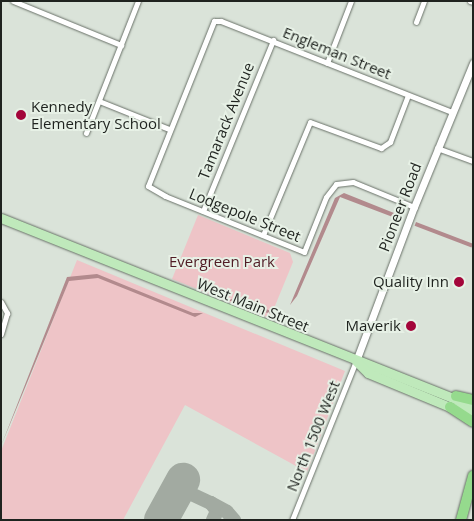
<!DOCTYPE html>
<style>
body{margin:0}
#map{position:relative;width:474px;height:521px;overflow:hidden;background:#dae3d9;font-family:"Open Sans",sans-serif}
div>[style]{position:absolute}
.green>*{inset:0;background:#eec4c7}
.water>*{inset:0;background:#b28a8d;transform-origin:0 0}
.taxiway>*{height:14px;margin:-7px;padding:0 7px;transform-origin:7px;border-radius:7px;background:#a2aaa1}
.runway>*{height:34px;margin:-17px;padding:0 17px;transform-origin:17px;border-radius:17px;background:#a2aaa1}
.roads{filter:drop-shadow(0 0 1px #697168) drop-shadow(0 0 1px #697168)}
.minor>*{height:5px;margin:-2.5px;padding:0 2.5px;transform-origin:2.5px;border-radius:2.5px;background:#fff}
.tertiary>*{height:7px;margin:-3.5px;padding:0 3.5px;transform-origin:3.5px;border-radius:3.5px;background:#fff}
.primary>*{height:9px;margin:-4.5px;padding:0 4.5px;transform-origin:4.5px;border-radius:4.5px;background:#bfe9bb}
.motorway>*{height:10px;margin:-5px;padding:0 5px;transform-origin:5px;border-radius:5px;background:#95da8d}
.dots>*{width:14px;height:14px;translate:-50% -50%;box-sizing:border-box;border:2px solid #e7f1e6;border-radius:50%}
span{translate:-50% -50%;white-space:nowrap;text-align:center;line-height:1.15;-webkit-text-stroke:4px #e7f1e6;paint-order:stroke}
.street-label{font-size:15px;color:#1f231f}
.poi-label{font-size:15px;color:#1f231f}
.left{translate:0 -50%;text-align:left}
.right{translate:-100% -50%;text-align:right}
.park-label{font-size:15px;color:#511c25}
.frame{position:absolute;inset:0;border:2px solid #1f231f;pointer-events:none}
</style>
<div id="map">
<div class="green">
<div style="clip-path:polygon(198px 215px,290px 253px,293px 262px,270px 318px,172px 279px)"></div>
<div style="clip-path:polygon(77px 260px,345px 371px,307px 472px,185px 405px,123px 520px,1px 520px,1px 451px)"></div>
</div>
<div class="water">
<div style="clip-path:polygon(344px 193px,399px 215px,398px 219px,340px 197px,297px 296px,290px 305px,335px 198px)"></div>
<div style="left:416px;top:222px;width:61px;height:4px;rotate:21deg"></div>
<div style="clip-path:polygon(97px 274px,193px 313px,203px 313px,195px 317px,98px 278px,69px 281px,1px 446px,67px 277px)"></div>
<div style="clip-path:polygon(237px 298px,271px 311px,270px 314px,237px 301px,223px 301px)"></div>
</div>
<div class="taxiway">
<div style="left:173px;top:497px;width:15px;rotate:-20deg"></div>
<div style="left:187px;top:492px;width:26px;rotate:25deg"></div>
<div style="left:211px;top:503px;width:10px;rotate:53deg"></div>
<div style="left:217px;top:511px;width:10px;rotate:114deg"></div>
<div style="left:211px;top:503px;width:18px;rotate:29deg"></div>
<div style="left:227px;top:512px;width:11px;rotate:49deg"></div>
</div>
<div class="runway">
<div style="left:161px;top:520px;width:46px;rotate:-61.2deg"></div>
</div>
<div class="roads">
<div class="minor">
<div style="left:13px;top:1px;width:117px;rotate:22.2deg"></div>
<div style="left:470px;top:1px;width:3px;rotate:18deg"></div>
<div style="left:416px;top:22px;width:22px;rotate:-69deg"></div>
<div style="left:327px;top:63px;width:66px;rotate:-68.8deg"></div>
<div style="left:99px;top:101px;width:75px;rotate:21.8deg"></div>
<div style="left:86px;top:133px;width:142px;rotate:-68.5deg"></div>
<div style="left:437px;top:148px;width:38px;rotate:20deg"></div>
<div style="left:148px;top:186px;width:178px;rotate:-68.2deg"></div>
<div style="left:214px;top:21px;width:7px"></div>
<div style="left:221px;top:21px;width:248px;rotate:21.5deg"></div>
<div style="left:148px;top:186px;width:20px;rotate:30deg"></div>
<div style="left:165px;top:196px;width:150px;rotate:21.9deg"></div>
<div style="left:304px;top:252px;width:59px;rotate:-68.2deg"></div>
<div style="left:326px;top:197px;width:16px;rotate:-52deg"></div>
<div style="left:336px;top:184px;width:17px;rotate:-7deg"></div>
<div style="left:353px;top:182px;width:66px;rotate:22.3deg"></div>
<div style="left:203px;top:211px;width:185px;rotate:-67.7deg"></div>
<div style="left:263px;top:235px;width:122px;rotate:-67.4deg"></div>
<div style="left:310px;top:122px;width:76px;rotate:20.1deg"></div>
<div style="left:381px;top:148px;width:11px;rotate:-34deg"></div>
<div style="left:390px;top:142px;width:50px;rotate:-69deg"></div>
<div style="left:1px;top:302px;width:13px;rotate:61deg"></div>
<div style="left:7px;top:313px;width:22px;rotate:106deg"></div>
<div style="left:292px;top:520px;width:171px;rotate:-68.1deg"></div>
</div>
<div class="tertiary">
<div style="left:356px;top:361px;width:165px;rotate:-69.4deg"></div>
<div style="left:414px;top:207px;width:156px;rotate:-67.7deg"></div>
</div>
<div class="primary">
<div style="left:1px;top:218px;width:508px;rotate:21.72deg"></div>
<div style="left:356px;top:361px;width:17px;rotate:45deg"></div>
<div style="left:368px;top:373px;width:89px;rotate:22.5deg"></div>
<div style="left:450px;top:407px;width:24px;rotate:12deg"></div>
</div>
<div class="motorway">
<div style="left:456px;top:396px;width:17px;rotate:13deg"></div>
<div style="left:450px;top:407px;width:27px;rotate:33deg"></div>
<div style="left:461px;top:520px;width:46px;rotate:-74.7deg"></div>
</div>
</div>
<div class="dots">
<div style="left:21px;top:115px;background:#a3053a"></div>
<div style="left:459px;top:282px;background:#a3053a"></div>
<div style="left:411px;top:326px;background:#a3053a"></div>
</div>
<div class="street-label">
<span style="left:337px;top:53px;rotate:22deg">Engleman Street</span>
<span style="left:226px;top:121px;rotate:-68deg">Tamarack Avenue</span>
<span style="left:400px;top:207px;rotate:-69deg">Pioneer Road</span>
<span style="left:245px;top:215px;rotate:22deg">Lodgepole Street</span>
<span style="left:253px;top:305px;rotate:22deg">West Main Street</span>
<span style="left:313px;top:436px;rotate:-68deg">North 1500 West</span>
</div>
<div class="poi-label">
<span class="left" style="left:31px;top:115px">Kennedy<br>Elementary School</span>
<span class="right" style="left:449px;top:282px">Quality Inn</span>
<span class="right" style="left:401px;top:326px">Maverik</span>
</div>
<div class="park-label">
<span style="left:222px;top:262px">Evergreen Park</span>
</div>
<div class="frame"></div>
</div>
